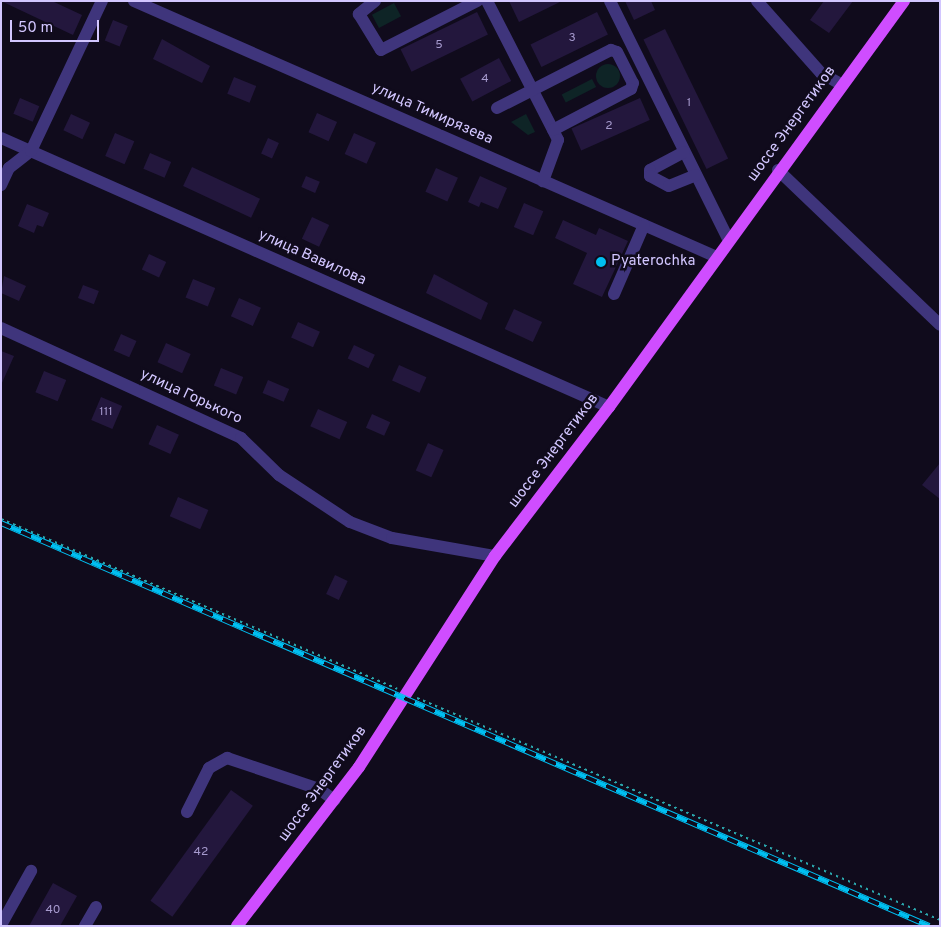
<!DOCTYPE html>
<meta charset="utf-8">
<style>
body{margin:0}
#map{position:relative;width:941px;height:927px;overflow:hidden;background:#100b1c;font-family:Overpass,sans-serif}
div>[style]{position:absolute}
.green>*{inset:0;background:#0e2426;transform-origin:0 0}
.round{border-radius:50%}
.building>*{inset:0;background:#23173d;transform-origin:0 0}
.path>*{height:2px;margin-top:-1px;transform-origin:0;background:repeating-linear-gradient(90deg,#2ba8ae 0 2.5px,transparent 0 6.5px)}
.minor>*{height:12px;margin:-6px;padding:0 6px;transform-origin:6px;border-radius:6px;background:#3f357c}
.major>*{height:12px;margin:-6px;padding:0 6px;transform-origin:6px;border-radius:6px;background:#cf4dff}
.rail>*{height:5.5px;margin-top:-2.75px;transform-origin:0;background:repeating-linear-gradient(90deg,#100b1c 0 11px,#00bff1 0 22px);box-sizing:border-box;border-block:1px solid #00bff1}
.dots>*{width:14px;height:14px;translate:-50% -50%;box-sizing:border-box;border:2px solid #100b1c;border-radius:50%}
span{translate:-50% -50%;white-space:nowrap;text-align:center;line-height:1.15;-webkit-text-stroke:5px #100b1c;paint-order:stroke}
.number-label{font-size:12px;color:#a69ace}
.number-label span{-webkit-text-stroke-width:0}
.street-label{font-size:15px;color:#d2c6ff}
.poi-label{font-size:15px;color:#d2c6ff}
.left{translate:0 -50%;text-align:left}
.frame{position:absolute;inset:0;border:2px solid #d2c6ff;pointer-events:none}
.scale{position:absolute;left:10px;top:20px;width:89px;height:22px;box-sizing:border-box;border:2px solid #d2c6ff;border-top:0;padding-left:6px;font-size:15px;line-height:18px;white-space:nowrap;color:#d2c6ff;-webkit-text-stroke:4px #100b1c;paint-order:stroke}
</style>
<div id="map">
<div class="green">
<div style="left:394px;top:3px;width:15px;height:25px;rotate:62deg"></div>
<div class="round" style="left:596px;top:64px;width:24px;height:24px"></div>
<div style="left:592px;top:79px;width:9px;height:34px;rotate:63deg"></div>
<div style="clip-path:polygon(526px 114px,535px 132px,528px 135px,511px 122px)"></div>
</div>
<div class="building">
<div style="clip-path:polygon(1px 1px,52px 1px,82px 15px,73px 35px)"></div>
<div style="clip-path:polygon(509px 1px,562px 1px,519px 22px)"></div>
<div style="clip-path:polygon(625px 1px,651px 1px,655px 10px,634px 20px)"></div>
<div style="clip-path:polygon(824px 1px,853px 1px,829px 33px,810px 20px)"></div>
<div style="left:477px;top:12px;width:25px;height:85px;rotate:64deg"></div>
<div style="left:597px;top:12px;width:25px;height:74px;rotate:64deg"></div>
<div style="left:113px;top:20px;width:16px;height:22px;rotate:22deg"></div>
<div style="left:665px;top:29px;width:144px;height:24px;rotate:64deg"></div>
<div style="clip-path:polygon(162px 39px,210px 66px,202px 83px,153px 59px)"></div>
<div style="left:499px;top:58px;width:26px;height:44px;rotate:62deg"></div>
<div style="left:234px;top:77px;width:24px;height:18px;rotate:22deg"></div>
<div style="left:20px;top:98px;width:21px;height:17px;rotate:23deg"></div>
<div style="left:640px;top:98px;width:24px;height:75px;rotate:66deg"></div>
<div style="left:317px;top:113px;width:22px;height:21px;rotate:24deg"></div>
<div style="left:71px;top:114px;width:21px;height:18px;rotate:25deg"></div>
<div style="left:115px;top:133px;width:21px;height:25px;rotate:23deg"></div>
<div style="left:354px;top:133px;width:24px;height:23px;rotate:24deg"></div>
<div style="left:268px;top:138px;width:12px;height:17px;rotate:24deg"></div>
<div style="left:150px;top:153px;width:23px;height:17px;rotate:23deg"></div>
<div style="left:192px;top:167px;width:75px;height:21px;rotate:25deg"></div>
<div style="left:436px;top:168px;width:24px;height:26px;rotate:24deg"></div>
<div style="left:306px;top:176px;width:15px;height:12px;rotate:23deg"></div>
<div style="clip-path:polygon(480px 176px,507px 188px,498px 209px,481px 202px,479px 207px,468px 202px)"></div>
<div style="left:524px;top:203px;width:21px;height:26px;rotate:23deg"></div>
<div style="clip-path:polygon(27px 204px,49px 213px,43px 227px,37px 225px,34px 233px,18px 226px)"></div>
<div style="left:312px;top:217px;width:19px;height:24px;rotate:25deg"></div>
<div style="clip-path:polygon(563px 220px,596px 235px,599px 228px,628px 241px,602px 297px,573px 284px,587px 253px,555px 238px)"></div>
<div style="left:149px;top:254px;width:19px;height:17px;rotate:25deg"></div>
<div style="clip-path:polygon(434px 274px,488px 303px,481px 320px,426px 293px)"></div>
<div style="clip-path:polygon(4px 276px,26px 286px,19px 301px,1px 293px)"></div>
<div style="left:193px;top:279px;width:24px;height:20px;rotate:22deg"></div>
<div style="left:83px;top:285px;width:17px;height:14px;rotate:21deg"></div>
<div style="left:239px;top:298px;width:24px;height:20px;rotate:24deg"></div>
<div style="left:514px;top:309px;width:31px;height:22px;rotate:25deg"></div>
<div style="left:298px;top:322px;width:24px;height:17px;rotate:24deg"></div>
<div style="left:121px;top:334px;width:17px;height:18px;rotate:24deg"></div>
<div style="left:166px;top:343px;width:27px;height:21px;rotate:24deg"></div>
<div style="left:354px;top:345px;width:23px;height:15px;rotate:25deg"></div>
<div style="clip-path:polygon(1px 351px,14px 356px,1px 385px)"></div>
<div style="left:399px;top:365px;width:30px;height:17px;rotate:24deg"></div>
<div style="left:221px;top:368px;width:24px;height:19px;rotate:22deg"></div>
<div style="left:44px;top:371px;width:24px;height:23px;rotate:22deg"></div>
<div style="left:268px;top:380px;width:23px;height:14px;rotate:23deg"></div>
<div style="left:101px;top:397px;width:23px;height:25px;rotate:23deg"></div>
<div style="left:318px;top:409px;width:32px;height:19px;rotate:24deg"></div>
<div style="left:372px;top:414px;width:20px;height:15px;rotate:24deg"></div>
<div style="left:157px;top:425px;width:24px;height:21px;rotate:24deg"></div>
<div style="left:428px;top:443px;width:17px;height:30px;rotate:24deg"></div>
<div style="clip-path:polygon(940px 463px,940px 499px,922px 485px)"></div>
<div style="left:178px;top:497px;width:33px;height:21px;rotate:23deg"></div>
<div style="left:335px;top:575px;width:14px;height:21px;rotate:25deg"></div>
<div style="left:231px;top:790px;width:27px;height:137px;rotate:36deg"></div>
<div style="clip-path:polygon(53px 883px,77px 896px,60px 926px,29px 926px)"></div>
</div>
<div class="path">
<div style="left:1px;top:519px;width:431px;rotate:23.2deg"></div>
<div style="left:417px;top:698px;width:568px;rotate:23deg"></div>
</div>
<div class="minor">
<div style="left:134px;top:1px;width:637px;rotate:23.71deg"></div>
<div style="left:375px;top:1px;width:21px;rotate:141deg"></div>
<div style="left:359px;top:14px;width:42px;rotate:58.6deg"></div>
<div style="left:381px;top:50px;width:108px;rotate:-27deg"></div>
<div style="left:487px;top:1px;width:156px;rotate:62.9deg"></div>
<div style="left:558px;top:140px;width:44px;rotate:110.1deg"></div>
<div style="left:610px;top:1px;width:266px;rotate:63.6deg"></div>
<div style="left:757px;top:1px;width:96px;rotate:48.4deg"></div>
<div style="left:821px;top:73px;width:23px;rotate:29deg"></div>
<div style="left:497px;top:108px;width:128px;rotate:-27deg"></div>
<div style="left:611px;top:50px;width:6px;rotate:18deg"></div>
<div style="left:617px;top:52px;width:35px;rotate:63deg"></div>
<div style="left:633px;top:83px;width:6px;rotate:108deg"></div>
<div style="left:631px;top:89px;width:88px;rotate:152.3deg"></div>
<div style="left:1px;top:138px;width:665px;rotate:23.87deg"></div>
<div style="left:684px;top:152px;width:38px;rotate:152deg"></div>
<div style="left:650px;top:170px;width:6px;rotate:90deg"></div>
<div style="left:650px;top:176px;width:21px;rotate:28deg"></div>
<div style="left:669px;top:186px;width:29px;rotate:-22deg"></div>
<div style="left:778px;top:170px;width:224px;rotate:43.7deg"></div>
<div style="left:1px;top:185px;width:19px;rotate:-65deg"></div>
<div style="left:9px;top:168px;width:28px;rotate:-38deg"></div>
<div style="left:31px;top:151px;width:166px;rotate:-64.7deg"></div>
<div style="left:614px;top:294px;width:75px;rotate:-66.5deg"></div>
<div style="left:1px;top:328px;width:264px;rotate:24.6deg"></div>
<div style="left:241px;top:438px;width:53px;rotate:44.2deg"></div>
<div style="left:279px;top:475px;width:85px;rotate:33.5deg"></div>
<div style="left:350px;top:522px;width:45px;rotate:20.9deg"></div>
<div style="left:392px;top:538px;width:105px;rotate:9.9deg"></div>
<div style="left:187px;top:812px;width:49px;rotate:-63.4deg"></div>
<div style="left:209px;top:768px;width:21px;rotate:-29deg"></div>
<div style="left:227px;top:758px;width:97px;rotate:18.6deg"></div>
<div style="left:319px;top:789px;width:19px;rotate:36deg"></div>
<div style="left:1px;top:925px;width:62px;rotate:-60.9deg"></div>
<div style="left:85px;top:926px;width:22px;rotate:-60deg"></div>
</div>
<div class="major">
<div style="left:237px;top:926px;width:200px;rotate:-52.5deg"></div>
<div style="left:359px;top:767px;width:251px;rotate:-57.2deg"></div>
<div style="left:495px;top:556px;width:188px;rotate:-52.6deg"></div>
<div style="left:609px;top:407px;width:502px;rotate:-54deg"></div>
</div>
<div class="rail">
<div style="left:1px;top:523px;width:1012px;rotate:23.47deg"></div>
</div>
<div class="dots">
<div style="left:601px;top:262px;background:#00bff1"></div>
</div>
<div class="number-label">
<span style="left:572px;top:39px">3</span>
<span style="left:439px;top:46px">5</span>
<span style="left:485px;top:80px">4</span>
<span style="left:689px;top:104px">1</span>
<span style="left:609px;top:127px">2</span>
<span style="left:106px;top:413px">111</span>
<span style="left:201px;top:853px">42</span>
<span style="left:53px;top:911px">40</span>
</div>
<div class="street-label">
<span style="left:432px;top:114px;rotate:24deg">улица Тимирязева</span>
<span style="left:792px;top:124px;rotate:-54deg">шоссе Энергетиков</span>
<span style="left:312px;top:258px;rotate:24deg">улица Вавилова</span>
<span style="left:191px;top:397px;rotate:25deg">улица Горького</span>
<span style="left:554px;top:451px;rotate:-53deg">шоссе Энергетиков</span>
<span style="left:323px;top:784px;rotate:-54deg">шоссе Энергетиков</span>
</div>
<div class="poi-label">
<span class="left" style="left:611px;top:262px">Pyaterochka</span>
</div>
<div class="frame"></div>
<div class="scale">50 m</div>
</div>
